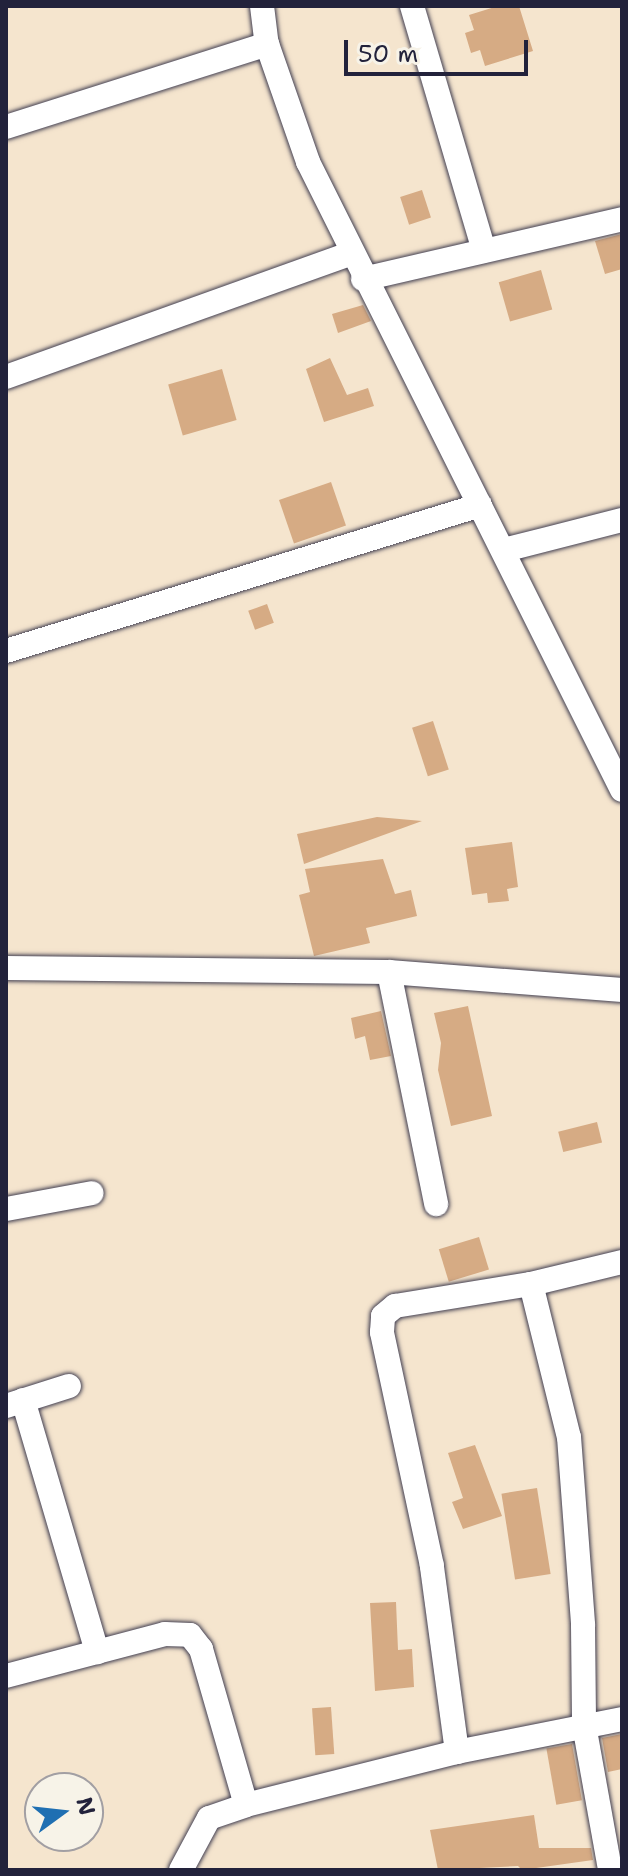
<!DOCTYPE html>
<style>
body{margin:0}
#map{position:relative;width:628px;height:1876px;overflow:hidden;background:#f5e5ce;font-family:"Shantell Sans",sans-serif}
div>[style]{position:absolute}
.building>*{inset:0;background:#d6ab84;transform-origin:0 0}
.roads{filter:drop-shadow(0 0 2px #423f51) drop-shadow(0 0 2px #423f51)}
.minor>*{height:24px;margin:-12px;padding:0 12px;transform-origin:12px;border-radius:12px;background:#fff}
span{translate:-50% -50%;white-space:nowrap;text-align:center;line-height:1.15;-webkit-text-stroke:6px #f7f3e8;paint-order:stroke}
.frame{position:absolute;inset:0;border:8px solid #22223b;pointer-events:none}
.north{position:absolute;left:24px;top:1772px;width:80px;height:80px;box-sizing:border-box;background:#f7f3e8;border:2px solid #a29fa3;border-radius:50%;rotate:75deg;font-size:22px;font-weight:700;line-height:32px;text-align:center;color:#22223b}
.north::after{content:'';display:block;margin:auto;width:28px;height:36px;background:#1f6fb2;clip-path:polygon(50% 0,100% 100%,50% 72%,0 100%)}
.scale{position:absolute;left:344px;top:40px;width:184px;height:36px;box-sizing:border-box;border:4px solid #22223b;border-top:0;padding-left:10px;font-size:24px;line-height:28px;white-space:nowrap;color:#22223b;-webkit-text-stroke:6px #f7f3e8;paint-order:stroke}
</style>
<div id="map">
<div class="building">
<div style="clip-path:polygon(498px 6px,519px 6px,533px 51px,485px 66px,480px 50px,471px 53px,465px 33px,474px 30px,469px 15px)"></div>
<div style="left:422px;top:190px;width:29px;height:23px;rotate:72deg"></div>
<div style="clip-path:polygon(622px 234px,622px 269px,605px 274px,595px 241px)"></div>
<div style="left:541px;top:270px;width:41px;height:44px;rotate:74deg"></div>
<div style="clip-path:polygon(363px 305px,371px 321px,338px 333px,332px 314px)"></div>
<div style="clip-path:polygon(330px 358px,347px 395px,368px 388px,374px 406px,324px 422px,306px 369px)"></div>
<div style="left:222px;top:369px;width:53px;height:56px;rotate:74deg"></div>
<div style="left:331px;top:482px;width:46px;height:55px;rotate:71deg"></div>
<div style="left:267px;top:604px;width:20px;height:20px;rotate:70deg"></div>
<div style="left:433px;top:721px;width:51px;height:22px;rotate:72deg"></div>
<div style="clip-path:polygon(377px 817px,422px 821px,304px 864px,297px 834px)"></div>
<div style="clip-path:polygon(512px 842px,518px 887px,507px 889px,509px 901px,488px 903px,487px 893px,472px 895px,465px 848px)"></div>
<div style="clip-path:polygon(383px 859px,395px 894px,411px 890px,417px 916px,366px 928px,370px 943px,314px 956px,299px 895px,310px 892px,305px 869px)"></div>
<div style="clip-path:polygon(468px 1006px,492px 1116px,451px 1126px,438px 1070px,441px 1043px,434px 1013px)"></div>
<div style="clip-path:polygon(381px 1011px,391px 1056px,370px 1060px,365px 1036px,355px 1039px,351px 1018px)"></div>
<div style="left:597px;top:1122px;width:21px;height:40px;rotate:76deg"></div>
<div style="left:479px;top:1237px;width:34px;height:42px;rotate:73deg"></div>
<div style="clip-path:polygon(475px 1445px,502px 1516px,463px 1529px,452px 1502px,463px 1498px,448px 1453px)"></div>
<div style="left:537px;top:1488px;width:87px;height:36px;rotate:81deg"></div>
<div style="clip-path:polygon(396px 1602px,398px 1650px,412px 1649px,414px 1687px,375px 1691px,370px 1603px)"></div>
<div style="left:331px;top:1707px;width:47px;height:19px;rotate:86deg"></div>
<div style="clip-path:polygon(622px 1734px,622px 1769px,608px 1772px,602px 1738px)"></div>
<div style="left:572px;top:1744px;width:57px;height:26px;rotate:80deg"></div>
<div style="clip-path:polygon(534px 1815px,539px 1848px,591px 1848px,593px 1860px,522px 1870px,518px 1866px,438px 1870px,430px 1830px)"></div>
</div>
<div class="roads">
<div class="minor">
<div style="left:262px;top:6px;width:38px;rotate:83deg"></div>
<div style="left:267px;top:44px;width:125px;rotate:70.8deg"></div>
<div style="left:308px;top:162px;width:702px;rotate:63.43deg"></div>
<div style="left:412px;top:6px;width:255px;rotate:73.6deg"></div>
<div style="left:6px;top:127px;width:274px;rotate:-17.6deg"></div>
<div style="left:363px;top:279px;width:266px;rotate:-13deg"></div>
<div style="left:6px;top:377px;width:365px;rotate:-19.7deg"></div>
<div style="left:504px;top:550px;width:122px;rotate:-14.3deg"></div>
<div style="left:6px;top:651px;width:496px;rotate:-17.1deg"></div>
<div style="left:6px;top:968px;width:383px;rotate:0.6deg"></div>
<div style="left:389px;top:972px;width:234px;rotate:4.4deg"></div>
<div style="left:389px;top:972px;width:237px;rotate:78.5deg"></div>
<div style="left:6px;top:1209px;width:87px;rotate:-10.5deg"></div>
<div style="left:531px;top:1284px;width:158px;rotate:76.1deg"></div>
<div style="left:569px;top:1437px;width:189px;rotate:85.7deg"></div>
<div style="left:583px;top:1625px;width:100px;rotate:89.4deg"></div>
<div style="left:584px;top:1725px;width:147px;rotate:79.8deg"></div>
<div style="left:23px;top:1400px;width:263px;rotate:73.6deg"></div>
<div style="left:6px;top:1406px;width:66px;rotate:-17.6deg"></div>
<div style="left:6px;top:1676px;width:164px;rotate:-14.8deg"></div>
<div style="left:165px;top:1634px;width:25px;rotate:2deg"></div>
<div style="left:190px;top:1635px;width:18px;rotate:52deg"></div>
<div style="left:201px;top:1649px;width:162px;rotate:73.9deg"></div>
<div style="left:457px;top:1752px;width:188px;rotate:-97.7deg"></div>
<div style="left:432px;top:1566px;width:239px;rotate:-102.1deg"></div>
<div style="left:382px;top:1332px;width:16px;rotate:-86deg"></div>
<div style="left:383px;top:1316px;width:16px;rotate:-40deg"></div>
<div style="left:395px;top:1306px;width:138px;rotate:-9.2deg"></div>
<div style="left:531px;top:1284px;width:94px;rotate:-13.6deg"></div>
<div style="left:181px;top:1870px;width:59px;rotate:-61.7deg"></div>
<div style="left:209px;top:1818px;width:39px;rotate:-19deg"></div>
<div style="left:246px;top:1805px;width:218px;rotate:-14.1deg"></div>
<div style="left:457px;top:1752px;width:168px;rotate:-11.3deg"></div>
</div>
</div>
<div class="frame"></div>
<div class="north">N</div>
<div class="scale">50 m</div>
</div>
